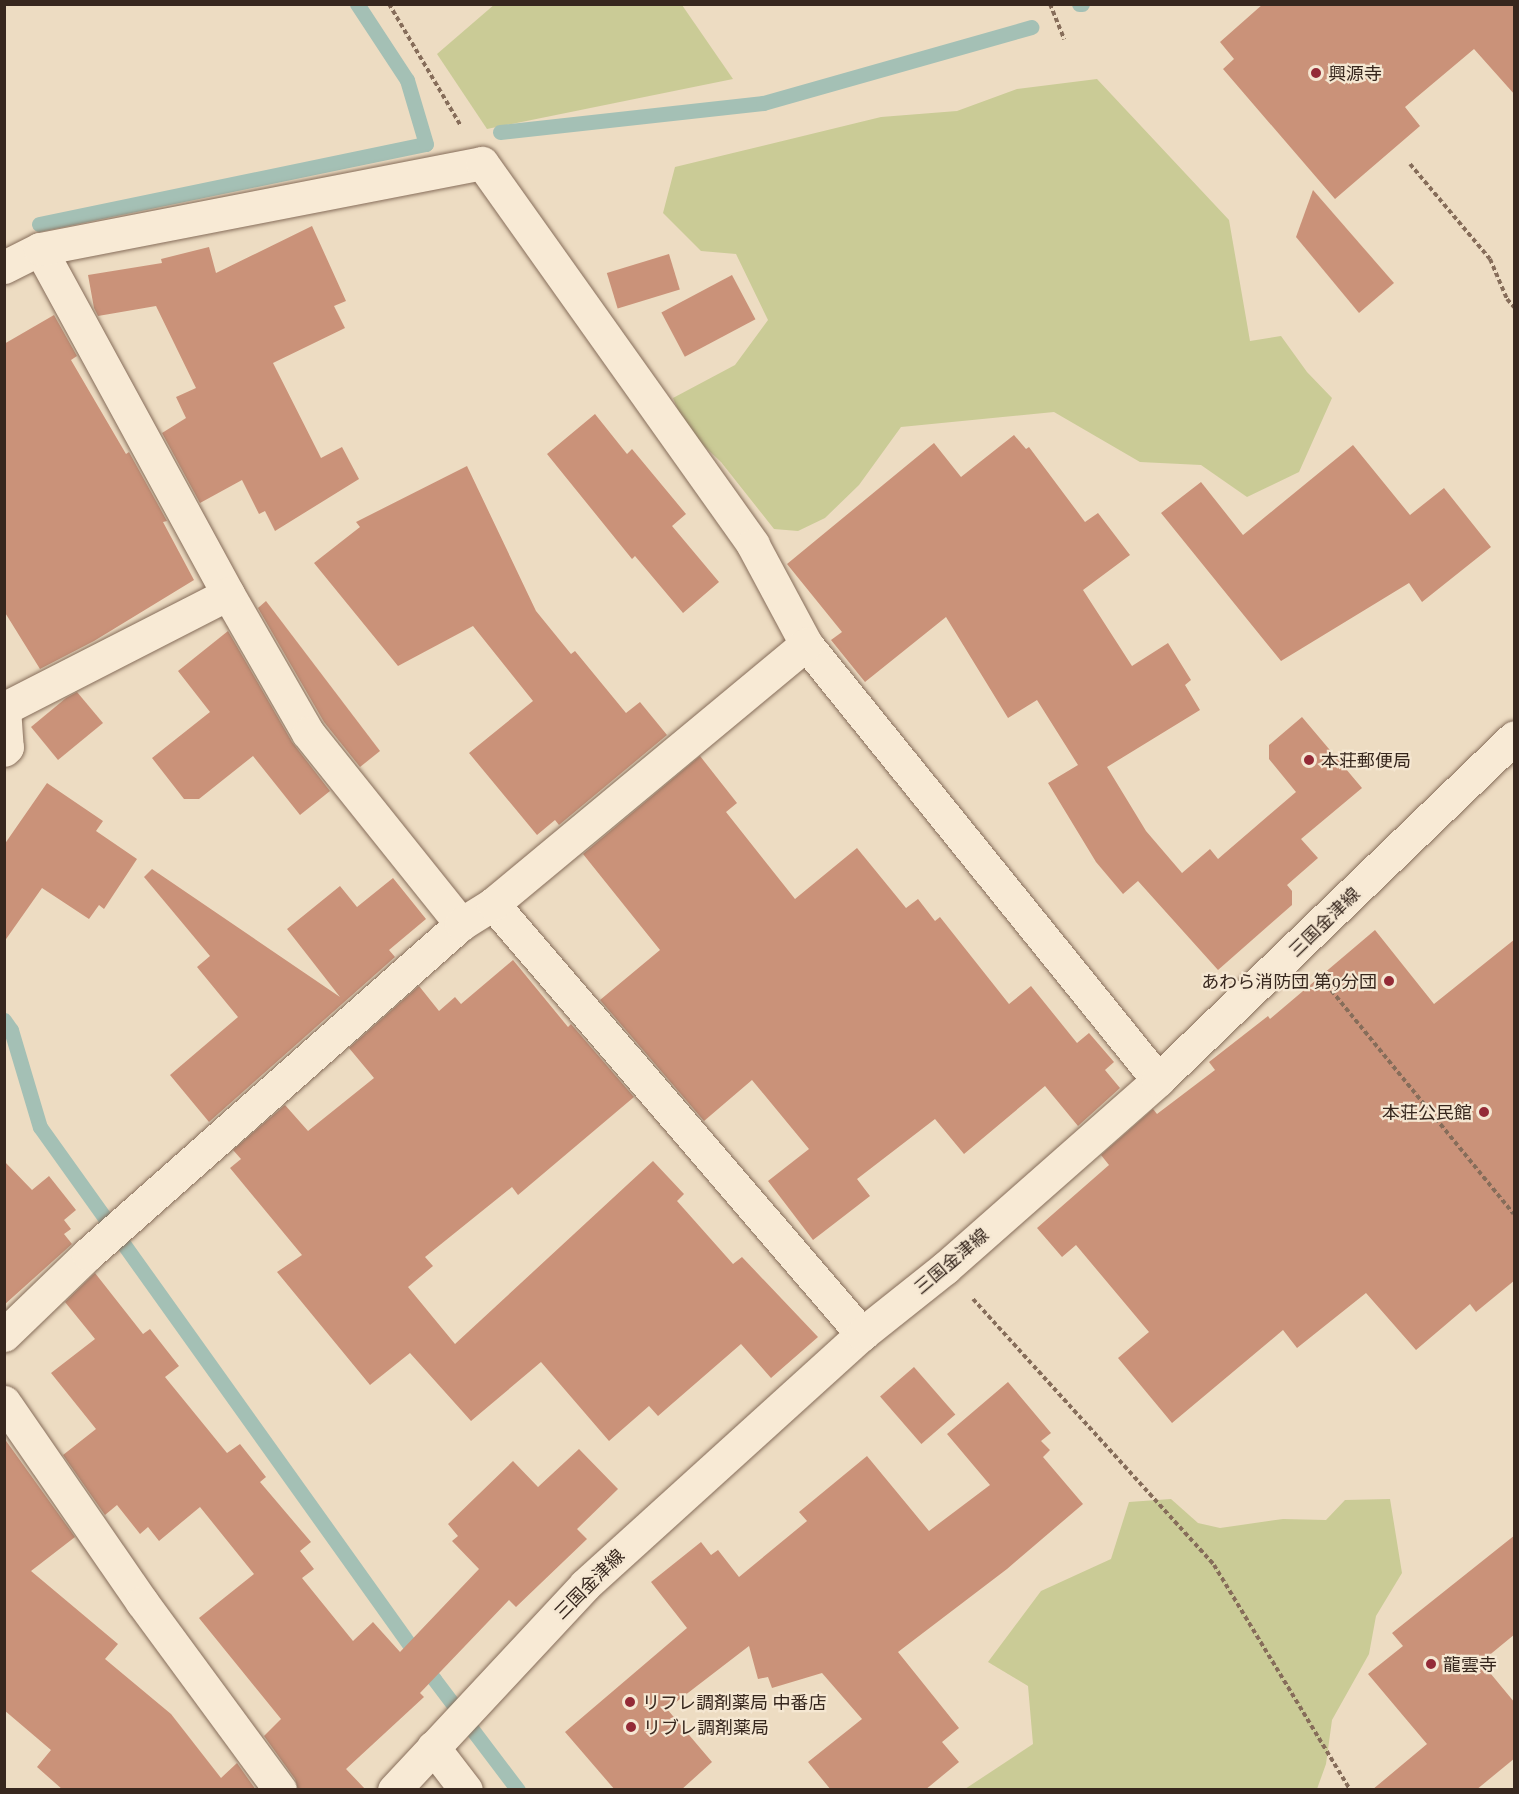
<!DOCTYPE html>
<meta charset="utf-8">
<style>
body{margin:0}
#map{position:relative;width:1519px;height:1794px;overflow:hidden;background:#eddcc2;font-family:"Playfair Display","Noto Sans JP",serif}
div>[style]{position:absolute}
.green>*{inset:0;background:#cacb96}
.stream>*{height:15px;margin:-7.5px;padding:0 7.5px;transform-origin:7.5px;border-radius:7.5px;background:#a4c0b5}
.building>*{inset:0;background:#ca9279;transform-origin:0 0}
.path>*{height:4px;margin-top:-2px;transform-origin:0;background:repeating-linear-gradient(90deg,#866d5a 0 4.5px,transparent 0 7.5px)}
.roads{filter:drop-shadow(0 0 2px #866d5a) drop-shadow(0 0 2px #866d5a)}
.street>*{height:33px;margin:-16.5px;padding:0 16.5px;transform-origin:16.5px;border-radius:16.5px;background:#f8ead5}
.secondary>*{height:33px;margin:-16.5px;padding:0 16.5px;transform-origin:16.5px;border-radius:16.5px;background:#f8ead5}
.dots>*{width:16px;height:16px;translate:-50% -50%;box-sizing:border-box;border:3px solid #f5e7d2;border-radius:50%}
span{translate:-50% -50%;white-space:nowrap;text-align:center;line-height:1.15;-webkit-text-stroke:4.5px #f5e7d2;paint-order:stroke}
.poi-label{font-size:18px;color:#37271e}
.left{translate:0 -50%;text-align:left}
.right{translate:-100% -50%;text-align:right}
.street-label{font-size:18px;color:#37271e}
.frame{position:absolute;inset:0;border:6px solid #37271e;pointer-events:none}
</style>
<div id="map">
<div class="green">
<div style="clip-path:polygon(495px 4px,682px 5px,733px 79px,487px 129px,437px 54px)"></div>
<div style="clip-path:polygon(1097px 79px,1229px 220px,1250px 341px,1281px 336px,1307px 372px,1332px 398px,1299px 472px,1247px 497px,1201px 465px,1140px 462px,1054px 412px,901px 427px,859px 485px,825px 518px,798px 531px,774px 529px,721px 462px,686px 429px,673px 398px,735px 365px,768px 320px,736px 254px,701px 251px,663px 213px,675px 167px,881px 117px,957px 111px,1017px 89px)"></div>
<div style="clip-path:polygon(1171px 1499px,1198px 1523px,1220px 1528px,1283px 1519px,1326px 1520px,1345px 1500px,1390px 1499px,1402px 1573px,1376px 1616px,1369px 1654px,1332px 1720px,1326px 1764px,1317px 1789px,965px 1789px,1033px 1744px,1028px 1686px,988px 1662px,1041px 1591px,1111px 1559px,1129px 1502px)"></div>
</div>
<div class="stream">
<div style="left:1079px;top:4px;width:3px"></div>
<div style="left:500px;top:132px;width:265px;rotate:-6.3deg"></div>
<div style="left:763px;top:103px;width:279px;rotate:-15.8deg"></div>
<div style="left:39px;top:224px;width:395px;rotate:-11.7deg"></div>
<div style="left:426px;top:144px;width:67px;rotate:-106.5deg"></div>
<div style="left:407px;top:80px;width:91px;rotate:-123.3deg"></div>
<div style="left:4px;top:1020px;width:12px;rotate:55deg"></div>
<div style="left:11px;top:1030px;width:101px;rotate:73.4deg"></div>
<div style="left:40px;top:1127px;width:678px;rotate:54.48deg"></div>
<div style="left:434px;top:1679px;width:139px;rotate:52.9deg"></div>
</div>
<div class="building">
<div style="clip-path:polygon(1263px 4px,1515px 4px,1515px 95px,1474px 49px,1405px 107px,1420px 126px,1335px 199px,1223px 69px,1234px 59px,1220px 42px)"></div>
<div style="clip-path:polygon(1313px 190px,1394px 283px,1359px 313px,1296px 237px)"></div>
<div style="clip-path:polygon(312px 226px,346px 301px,334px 306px,345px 328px,273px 363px,321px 458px,342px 447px,359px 479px,275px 531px,265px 511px,259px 514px,242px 480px,200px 503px,162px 433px,186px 418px,176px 397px,196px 388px,156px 306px,98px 316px,94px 308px,88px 275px,162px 263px,161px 259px,209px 247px,216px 273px)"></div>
<div style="left:669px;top:254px;width:37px;height:65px;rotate:73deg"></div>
<div style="left:732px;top:275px;width:50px;height:80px;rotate:62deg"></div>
<div style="clip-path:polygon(54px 315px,77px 356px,71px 360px,126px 454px,129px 452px,167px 521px,163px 522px,194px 580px,94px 641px,40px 669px,4px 611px,4px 344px)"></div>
<div style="clip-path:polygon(595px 414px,627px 454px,632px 449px,686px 514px,672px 526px,719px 582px,683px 613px,635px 556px,632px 559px,547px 454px)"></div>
<div style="clip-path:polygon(1014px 435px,1026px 449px,1029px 447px,1085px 522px,1098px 513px,1130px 555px,1083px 590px,1132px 666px,1168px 643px,1191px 680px,1185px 685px,1200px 710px,1107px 767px,1146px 831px,1182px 873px,1210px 849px,1218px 859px,1296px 792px,1269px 759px,1269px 745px,1302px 717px,1362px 788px,1301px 839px,1318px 858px,1287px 885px,1292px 891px,1292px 905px,1218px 970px,1138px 881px,1123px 894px,1096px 862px,1048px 783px,1078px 765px,1037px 700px,1008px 718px,946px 617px,865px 682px,831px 640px,842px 632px,787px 564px,934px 443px,961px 477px)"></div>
<div style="clip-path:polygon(1353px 445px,1410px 515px,1444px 488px,1491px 547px,1422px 602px,1409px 583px,1281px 661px,1161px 513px,1201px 482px,1243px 535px)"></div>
<div style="clip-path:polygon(467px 466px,536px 611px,571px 654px,575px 651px,626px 713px,640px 702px,667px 735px,559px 825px,555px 820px,537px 835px,469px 753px,533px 701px,473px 626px,398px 666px,314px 563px,360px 527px,356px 522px)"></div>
<div style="clip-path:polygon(266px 601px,380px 751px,360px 767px,324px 722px,258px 608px)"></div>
<div style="clip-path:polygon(228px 631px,292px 742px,330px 791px,300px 815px,253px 756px,199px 799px,184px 799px,152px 758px,210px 712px,178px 671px)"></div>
<div style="clip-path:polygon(77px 692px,103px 723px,58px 760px,31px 727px,66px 698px)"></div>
<div style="clip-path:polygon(700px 756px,737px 803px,726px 812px,795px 899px,857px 848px,906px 908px,918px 899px,935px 921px,940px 917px,1009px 1004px,1031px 986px,1077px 1043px,1089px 1033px,1114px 1062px,1105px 1070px,1120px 1088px,1078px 1126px,1045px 1086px,964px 1154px,935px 1119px,857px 1179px,870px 1196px,813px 1240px,768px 1181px,809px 1149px,752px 1080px,704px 1121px,600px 1000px,660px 950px,583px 854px)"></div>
<div style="clip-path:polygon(47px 783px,103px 821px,96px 831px,137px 859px,104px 909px,99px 905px,89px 919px,42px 888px,4px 942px,4px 845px)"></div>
<div style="clip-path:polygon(152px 869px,340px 997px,287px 929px,340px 886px,357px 907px,393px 878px,426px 919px,389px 950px,395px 957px,209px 1122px,170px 1075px,238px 1017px,197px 967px,210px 956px,144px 877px)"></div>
<div style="clip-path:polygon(1375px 930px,1434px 1004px,1515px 939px,1515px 1280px,1476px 1312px,1470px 1304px,1416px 1350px,1366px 1293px,1297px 1348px,1283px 1330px,1172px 1423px,1118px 1358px,1149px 1332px,1076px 1245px,1062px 1257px,1037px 1228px,1109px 1165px,1101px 1155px,1153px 1109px,1157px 1114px,1215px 1070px,1209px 1062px,1268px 1016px,1270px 1019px)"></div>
<div style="clip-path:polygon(513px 960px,568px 1027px,571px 1024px,634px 1097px,518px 1195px,512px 1187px,425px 1257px,433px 1266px,408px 1287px,455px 1344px,653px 1161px,684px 1194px,677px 1201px,733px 1264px,742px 1257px,818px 1337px,771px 1378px,741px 1344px,658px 1416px,649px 1406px,609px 1441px,541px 1362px,471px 1421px,410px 1353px,370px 1385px,277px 1272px,302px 1255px,230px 1168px,241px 1159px,233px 1150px,285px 1105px,308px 1131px,374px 1078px,349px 1048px,419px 986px,439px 1011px,455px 997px,461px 1004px)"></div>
<div style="clip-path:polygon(4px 1161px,32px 1190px,49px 1176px,76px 1210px,64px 1220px,71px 1229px,64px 1234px,72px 1244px,4px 1305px)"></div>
<div style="clip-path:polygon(95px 1273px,143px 1334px,150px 1329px,179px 1366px,165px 1377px,227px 1453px,240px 1444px,266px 1477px,260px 1482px,311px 1542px,300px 1551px,314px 1569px,302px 1578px,353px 1641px,373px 1622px,400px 1652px,479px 1569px,452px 1541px,458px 1536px,448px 1524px,513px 1461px,538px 1487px,579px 1449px,618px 1489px,577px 1529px,587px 1539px,516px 1607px,509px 1600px,420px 1693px,424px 1697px,346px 1769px,366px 1790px,298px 1790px,295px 1779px,264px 1736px,281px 1719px,199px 1618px,254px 1574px,200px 1507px,159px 1541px,148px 1527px,140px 1534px,117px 1505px,105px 1515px,63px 1455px,96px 1429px,51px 1373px,95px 1339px,65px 1302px)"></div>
<div style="left:914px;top:1367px;width:63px;height:45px;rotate:49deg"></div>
<div style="clip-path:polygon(1008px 1382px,1051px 1433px,1041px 1441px,1050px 1450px,1043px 1457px,1083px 1504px,1007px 1569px,898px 1652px,959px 1728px,942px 1742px,959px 1762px,925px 1790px,831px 1790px,808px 1762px,862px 1719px,822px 1673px,772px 1688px,768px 1677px,758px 1679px,749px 1646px,667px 1709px,712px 1762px,681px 1790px,615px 1790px,565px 1732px,687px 1628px,651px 1582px,701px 1542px,711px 1555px,718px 1550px,739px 1577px,807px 1521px,799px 1512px,867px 1456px,929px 1531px,990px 1485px,947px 1434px)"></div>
<div style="clip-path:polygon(4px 1438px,75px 1537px,31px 1571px,118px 1644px,105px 1659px,171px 1714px,221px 1778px,237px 1763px,256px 1790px,63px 1790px,37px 1767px,51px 1750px,4px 1710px)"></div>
<div style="clip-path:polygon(1515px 1535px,1515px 1634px,1481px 1662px,1515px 1703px,1515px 1758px,1476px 1790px,1372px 1790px,1427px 1744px,1368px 1674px,1403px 1646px,1392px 1633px)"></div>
</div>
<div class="path">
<div style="left:389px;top:4px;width:142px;rotate:59.5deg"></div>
<div style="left:1050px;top:4px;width:38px;rotate:68deg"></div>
<div style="left:1410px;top:164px;width:124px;rotate:49.9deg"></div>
<div style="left:1490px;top:259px;width:43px;rotate:67deg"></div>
<div style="left:1507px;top:299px;width:11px;rotate:49deg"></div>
<div style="left:1322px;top:979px;width:303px;rotate:50.8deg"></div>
<div style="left:973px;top:1299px;width:359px;rotate:47.8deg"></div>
<div style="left:1214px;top:1565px;width:263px;rotate:58.8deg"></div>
</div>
<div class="roads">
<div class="street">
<div style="left:40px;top:249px;width:393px;rotate:61.4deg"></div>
<div style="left:228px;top:594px;width:160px;rotate:60.1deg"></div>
<div style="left:308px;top:733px;width:245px;rotate:51.3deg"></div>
<div style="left:4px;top:267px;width:40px;rotate:-26.6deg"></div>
<div style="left:40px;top:249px;width:450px;rotate:-11deg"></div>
<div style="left:482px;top:163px;width:468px;rotate:54.6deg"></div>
<div style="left:753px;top:545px;width:112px;rotate:61.8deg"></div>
<div style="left:806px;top:644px;width:560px;rotate:51.08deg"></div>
<div style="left:4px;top:708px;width:39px;rotate:86deg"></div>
<div style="left:7px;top:747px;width:4px;rotate:135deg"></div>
<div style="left:5px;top:708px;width:250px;rotate:-27.1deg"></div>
<div style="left:493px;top:904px;width:567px;rotate:49.37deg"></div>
<div style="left:4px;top:1335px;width:117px;rotate:-44deg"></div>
<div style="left:88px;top:1254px;width:498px;rotate:-41.5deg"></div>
<div style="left:461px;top:924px;width:38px;rotate:-32deg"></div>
<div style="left:493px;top:904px;width:407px;rotate:-39.7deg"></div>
<div style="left:4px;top:1402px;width:243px;rotate:55.4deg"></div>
<div style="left:142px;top:1602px;width:233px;rotate:53.7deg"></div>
<div style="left:433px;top:1747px;width:54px;rotate:52.5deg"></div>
</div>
<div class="secondary">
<div style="left:394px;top:1790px;width:280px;rotate:-47deg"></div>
<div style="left:585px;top:1585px;width:374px;rotate:-42.2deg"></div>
<div style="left:862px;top:1334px;width:106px;rotate:-38.5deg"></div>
<div style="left:945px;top:1268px;width:284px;rotate:-41.4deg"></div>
<div style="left:1158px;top:1080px;width:494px;rotate:-43.9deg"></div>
</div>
</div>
<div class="dots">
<div style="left:1316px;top:73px;background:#942b37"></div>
<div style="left:1309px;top:760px;background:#942b37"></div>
<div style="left:1389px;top:981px;background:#942b37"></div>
<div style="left:1484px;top:1112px;background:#942b37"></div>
<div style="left:1431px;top:1664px;background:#942b37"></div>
<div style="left:630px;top:1702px;background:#942b37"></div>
<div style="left:631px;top:1727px;background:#942b37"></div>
</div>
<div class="poi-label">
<span class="left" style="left:1328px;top:73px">興源寺</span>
<span class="left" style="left:1321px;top:760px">本荘郵便局</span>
<span class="right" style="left:1377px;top:981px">あわら消防団 第9分団</span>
<span class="right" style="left:1472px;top:1112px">本荘公民館</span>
<span class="left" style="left:1443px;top:1664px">龍雲寺</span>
<span class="left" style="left:642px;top:1702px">リフレ調剤薬局 中番店</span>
<span class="left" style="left:643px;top:1727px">リブレ調剤薬局</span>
</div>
<div class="street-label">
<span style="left:1324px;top:922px;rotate:-44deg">三国金津線</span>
<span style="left:951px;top:1261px;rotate:-40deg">三国金津線</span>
<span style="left:589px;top:1584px;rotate:-45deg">三国金津線</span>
</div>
<div class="frame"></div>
</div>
